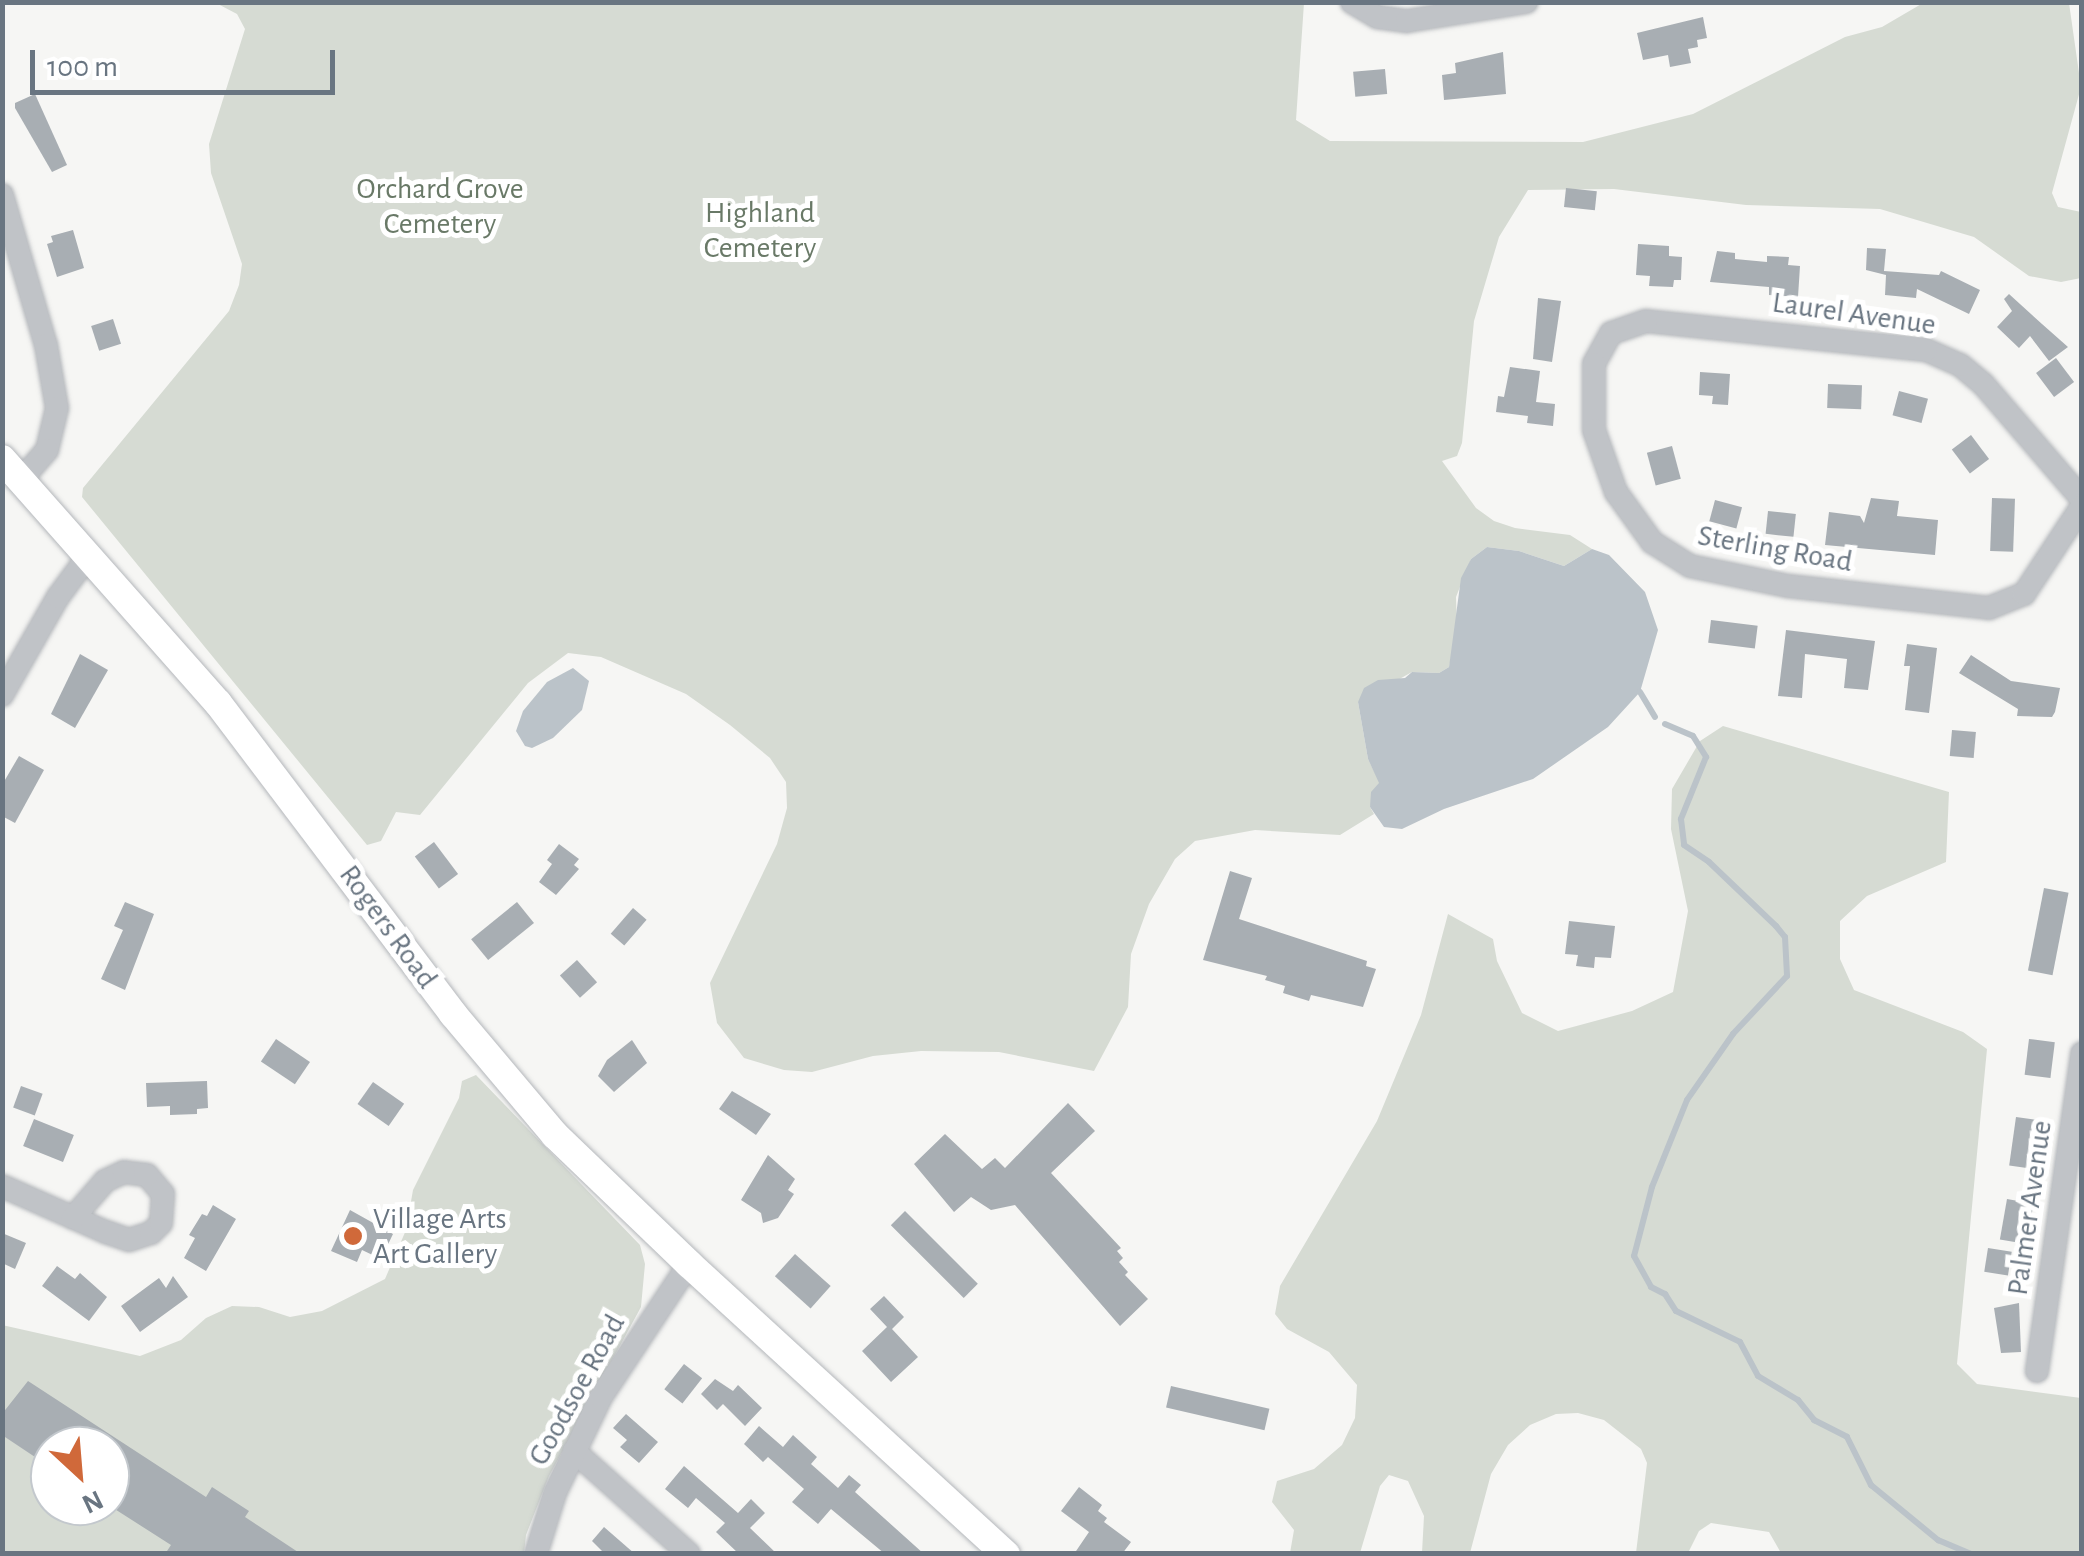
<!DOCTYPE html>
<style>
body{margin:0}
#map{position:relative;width:2084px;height:1556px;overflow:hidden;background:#f6f6f4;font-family:"Alegreya Sans",sans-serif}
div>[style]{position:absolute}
.green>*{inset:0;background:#d6dbd3}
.water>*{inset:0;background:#bbc3c9}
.stream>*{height:6px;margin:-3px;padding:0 3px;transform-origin:3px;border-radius:3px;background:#bbc3c9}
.building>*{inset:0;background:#a8aeb3;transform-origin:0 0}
.roads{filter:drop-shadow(0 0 2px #b4b7bb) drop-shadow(0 0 2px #b4b7bb)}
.minor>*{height:22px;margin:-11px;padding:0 11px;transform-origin:11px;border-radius:11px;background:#c0c3c7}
.major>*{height:28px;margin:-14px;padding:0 14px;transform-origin:14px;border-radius:14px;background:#fff}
.dots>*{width:28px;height:28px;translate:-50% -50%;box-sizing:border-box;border:5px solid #fff;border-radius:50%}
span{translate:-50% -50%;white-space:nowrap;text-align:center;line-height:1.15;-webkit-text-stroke:10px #fff;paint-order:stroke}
.park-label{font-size:30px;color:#697967}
.street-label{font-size:30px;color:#697581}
.poi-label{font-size:30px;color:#697581}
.left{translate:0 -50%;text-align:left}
.frame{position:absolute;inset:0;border:5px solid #697581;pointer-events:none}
.north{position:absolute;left:30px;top:1426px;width:100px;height:100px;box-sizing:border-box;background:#fff;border:2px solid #c3c8cd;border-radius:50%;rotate:154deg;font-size:28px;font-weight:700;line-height:40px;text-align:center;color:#697581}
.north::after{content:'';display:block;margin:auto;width:35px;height:45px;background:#d0693a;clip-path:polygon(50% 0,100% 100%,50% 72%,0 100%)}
.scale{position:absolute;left:30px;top:50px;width:305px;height:45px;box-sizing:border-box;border:5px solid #697581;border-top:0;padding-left:12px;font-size:30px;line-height:35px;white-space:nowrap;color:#697581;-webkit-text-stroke:8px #fff;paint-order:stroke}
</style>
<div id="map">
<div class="green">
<div style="clip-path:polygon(216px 3px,1304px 3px,1296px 120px,1330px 141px,1583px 142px,1693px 114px,1845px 37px,1882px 27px,1923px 3px,2069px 3px,2081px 87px,2052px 193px,2058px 207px,2081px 212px,2081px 278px,2061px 282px,2029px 276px,1974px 237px,1880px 209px,1746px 205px,1614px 189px,1528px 190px,1499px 237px,1474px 321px,1462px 443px,1457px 456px,1442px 461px,1476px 508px,1494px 521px,1515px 528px,1570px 535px,1592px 549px,1564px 566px,1519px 551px,1487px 547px,1471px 559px,1456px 597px,1457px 631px,1449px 667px,1439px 673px,1412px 672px,1358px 702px,1368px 759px,1380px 783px,1370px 807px,1374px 814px,1340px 835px,1255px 830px,1195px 841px,1175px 859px,1149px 904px,1131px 954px,1128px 1007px,1094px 1071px,999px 1052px,921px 1051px,873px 1056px,812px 1072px,784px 1070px,744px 1058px,717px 1023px,710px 983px,777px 844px,787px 808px,786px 782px,770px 758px,730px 725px,686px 694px,601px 657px,568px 653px,528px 683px,420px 815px,396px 812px,381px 841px,367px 845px,82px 497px,83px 488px,229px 311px,239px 285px,242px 264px,211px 173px,209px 144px,245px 29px,237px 14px)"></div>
<div style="clip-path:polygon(1723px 726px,1949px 792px,1946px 862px,1867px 896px,1840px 921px,1840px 959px,1854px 990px,1963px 1032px,1987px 1049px,1957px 1364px,1977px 1384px,2081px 1398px,2081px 1553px,1781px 1553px,1769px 1532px,1711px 1523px,1699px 1531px,1688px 1553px,1636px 1553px,1647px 1463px,1641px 1449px,1604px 1420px,1578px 1413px,1556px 1414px,1530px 1425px,1508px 1445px,1491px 1474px,1470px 1553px,1422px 1553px,1424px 1516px,1408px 1481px,1389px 1475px,1380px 1486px,1360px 1553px,1290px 1553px,1294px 1530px,1272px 1502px,1277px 1481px,1314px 1469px,1342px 1445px,1355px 1418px,1357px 1385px,1329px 1352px,1287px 1329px,1275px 1314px,1280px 1286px,1377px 1121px,1421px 1015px,1448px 914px,1493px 939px,1497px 961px,1522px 1013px,1558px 1031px,1632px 1011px,1673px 992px,1688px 911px,1671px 829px,1672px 789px,1700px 741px)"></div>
<div style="clip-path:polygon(evenodd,476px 1075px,640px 1245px,645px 1264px,641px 1307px,549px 1476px,526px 1535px,524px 1553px,3px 1553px,2px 1325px,140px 1356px,181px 1340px,206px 1318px,232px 1306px,259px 1307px,290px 1317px,322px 1311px,385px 1279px,406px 1230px,413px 1190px,459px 1098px,462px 1081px,476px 1075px,50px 1446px,110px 1446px,110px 1506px,50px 1506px,50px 1446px)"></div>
</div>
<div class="water">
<div style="clip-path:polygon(1487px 547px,1519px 551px,1564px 566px,1592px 549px,1609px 555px,1645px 592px,1658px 630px,1640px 692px,1608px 727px,1533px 779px,1444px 809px,1402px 829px,1384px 827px,1370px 807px,1371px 792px,1379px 783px,1368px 759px,1358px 702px,1364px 688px,1378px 680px,1405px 678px,1412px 672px,1439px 673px,1449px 667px,1461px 578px,1471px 559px)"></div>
<div style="clip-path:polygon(573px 668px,589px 681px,582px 710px,553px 738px,532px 748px,525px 746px,516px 731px,523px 711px,547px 682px)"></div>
</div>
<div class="stream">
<div style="left:1640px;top:692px;width:29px;rotate:59deg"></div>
<div style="left:1665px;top:724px;width:30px;rotate:23deg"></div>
<div style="left:1693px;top:736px;width:25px;rotate:58deg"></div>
<div style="left:1706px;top:757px;width:67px;rotate:112deg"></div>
<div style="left:1681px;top:819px;width:26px;rotate:83deg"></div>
<div style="left:1684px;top:845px;width:30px;rotate:34deg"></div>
<div style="left:1709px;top:862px;width:93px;rotate:43.7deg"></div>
<div style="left:1776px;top:926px;width:14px;rotate:51deg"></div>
<div style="left:1785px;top:937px;width:39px;rotate:87deg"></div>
<div style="left:1787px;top:976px;width:79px;rotate:133deg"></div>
<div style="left:1733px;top:1034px;width:80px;rotate:124.9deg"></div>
<div style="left:1687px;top:1100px;width:94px;rotate:111.9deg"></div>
<div style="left:1652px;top:1187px;width:71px;rotate:104.6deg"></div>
<div style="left:1634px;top:1256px;width:35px;rotate:61deg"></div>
<div style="left:1651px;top:1287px;width:16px;rotate:27deg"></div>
<div style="left:1665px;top:1294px;width:20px;rotate:57deg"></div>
<div style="left:1676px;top:1311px;width:71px;rotate:25.8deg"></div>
<div style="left:1740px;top:1342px;width:38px;rotate:62deg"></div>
<div style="left:1758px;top:1376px;width:47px;rotate:31deg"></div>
<div style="left:1798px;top:1400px;width:26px;rotate:51deg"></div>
<div style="left:1814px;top:1420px;width:37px;rotate:27deg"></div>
<div style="left:1847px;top:1437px;width:54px;rotate:63.4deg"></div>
<div style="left:1871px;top:1485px;width:87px;rotate:39.4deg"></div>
<div style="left:1938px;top:1540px;width:36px;rotate:23deg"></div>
</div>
<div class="building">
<div style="clip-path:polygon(1703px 17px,1707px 38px,1697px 40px,1698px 47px,1688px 49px,1691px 63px,1670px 67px,1668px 55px,1643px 60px,1637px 33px)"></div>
<div style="clip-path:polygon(1503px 52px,1506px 94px,1444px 100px,1442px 75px,1456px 73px,1455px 63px)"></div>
<div style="left:1385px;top:69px;width:25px;height:32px;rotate:85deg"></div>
<div style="clip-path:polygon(35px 94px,67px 165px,52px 172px,15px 108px,15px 103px)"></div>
<div style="left:1566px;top:188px;width:31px;height:19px;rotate:6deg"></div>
<div style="clip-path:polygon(73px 230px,84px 268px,57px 277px,47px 244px,53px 242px,51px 236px)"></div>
<div style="clip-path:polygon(1638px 244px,1669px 246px,1669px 256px,1682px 257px,1681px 280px,1674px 280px,1673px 287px,1649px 286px,1650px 276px,1636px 275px)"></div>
<div style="clip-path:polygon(1867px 248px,1886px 249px,1884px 271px,1939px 275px,1941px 271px,1980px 290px,1969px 314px,1917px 289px,1916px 298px,1885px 295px,1886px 275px,1866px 270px)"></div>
<div style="clip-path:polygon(1717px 251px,1735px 253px,1735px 259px,1767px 262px,1767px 256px,1789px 257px,1788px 265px,1800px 266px,1798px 297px,1769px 295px,1769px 287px,1710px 282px)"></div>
<div style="clip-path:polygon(2009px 294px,2042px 324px,2068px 347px,2049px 361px,2030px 336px,2019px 348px,1997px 327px,2012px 311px,2004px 299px)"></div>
<div style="clip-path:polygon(1538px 298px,1561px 301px,1552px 362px,1533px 359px)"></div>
<div style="left:113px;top:319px;width:26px;height:23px;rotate:72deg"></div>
<div style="left:2056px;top:358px;width:30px;height:25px;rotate:53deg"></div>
<div style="clip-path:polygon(1510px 367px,1540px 371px,1536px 402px,1555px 404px,1553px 426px,1527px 423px,1528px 416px,1496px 412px,1498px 396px,1504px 397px)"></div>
<div style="clip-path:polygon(1700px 372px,1730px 374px,1728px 405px,1712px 404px,1713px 396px,1699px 395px)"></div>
<div style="left:1828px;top:384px;width:34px;height:24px;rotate:2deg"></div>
<div style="left:1899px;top:391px;width:30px;height:25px;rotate:15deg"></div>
<div style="left:1971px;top:435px;width:30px;height:24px;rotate:53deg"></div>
<div style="left:1672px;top:446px;width:34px;height:26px;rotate:75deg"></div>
<div style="clip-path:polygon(1871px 498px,1899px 501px,1897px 516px,1938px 520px,1935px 555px,1825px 545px,1829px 512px,1860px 516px,1864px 523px)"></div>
<div style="left:1992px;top:498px;width:23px;height:53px;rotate:2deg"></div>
<div style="left:1715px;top:500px;width:28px;height:22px;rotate:15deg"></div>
<div style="left:1768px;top:511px;width:28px;height:23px;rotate:6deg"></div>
<div style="left:1711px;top:620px;width:47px;height:23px;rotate:7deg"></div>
<div style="clip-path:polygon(1786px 630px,1875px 641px,1868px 690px,1844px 688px,1847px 659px,1805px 654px,1802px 698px,1778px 696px)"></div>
<div style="clip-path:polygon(1907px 644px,1937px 648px,1929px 713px,1905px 710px,1910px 666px,1904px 666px)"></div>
<div style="clip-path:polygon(80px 654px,108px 670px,75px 728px,51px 714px)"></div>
<div style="clip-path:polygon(1971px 655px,2011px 681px,2060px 688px,2055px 712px,2052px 717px,2017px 716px,2018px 709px,1959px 673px)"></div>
<div style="left:1952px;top:730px;width:24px;height:26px;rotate:5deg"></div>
<div style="clip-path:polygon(19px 756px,44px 770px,15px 823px,2px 816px,2px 785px)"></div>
<div style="left:434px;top:842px;width:40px;height:24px;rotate:53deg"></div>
<div style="clip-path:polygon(559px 844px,579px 859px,574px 865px,579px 869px,556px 895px,539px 882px,552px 864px,547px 860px)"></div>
<div style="clip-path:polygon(1230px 871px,1252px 878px,1239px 919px,1367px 961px,1366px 966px,1376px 969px,1363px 1007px,1311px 995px,1309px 1001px,1283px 993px,1285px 986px,1265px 980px,1267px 976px,1203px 960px)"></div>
<div style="left:2044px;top:888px;width:25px;height:84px;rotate:11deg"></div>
<div style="clip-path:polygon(125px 902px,154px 914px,125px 990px,101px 979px,123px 930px,114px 926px)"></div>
<div style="left:517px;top:902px;width:27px;height:59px;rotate:51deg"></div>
<div style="left:633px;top:908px;width:18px;height:34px;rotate:41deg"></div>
<div style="clip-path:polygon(1569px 921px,1615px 926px,1611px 958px,1595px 957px,1594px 968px,1576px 966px,1578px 955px,1565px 954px)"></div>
<div style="left:577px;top:960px;width:30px;height:23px;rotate:48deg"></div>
<div style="left:276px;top:1039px;width:41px;height:27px;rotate:34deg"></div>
<div style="left:2029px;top:1039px;width:26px;height:36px;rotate:7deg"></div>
<div style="clip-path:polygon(632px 1040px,647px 1063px,614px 1092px,598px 1076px,607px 1060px)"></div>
<div style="clip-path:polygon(207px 1081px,208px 1108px,197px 1109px,197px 1114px,170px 1115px,170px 1106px,147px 1107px,146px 1083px)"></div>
<div style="left:373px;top:1082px;width:38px;height:27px;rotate:35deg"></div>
<div style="left:21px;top:1086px;width:23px;height:23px;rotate:20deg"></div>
<div style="clip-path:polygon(732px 1091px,771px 1114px,756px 1135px,719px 1109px)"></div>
<div style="clip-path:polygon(1068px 1103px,1095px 1131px,1051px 1173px,1121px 1248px,1117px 1251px,1123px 1258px,1119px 1262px,1128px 1272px,1125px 1275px,1148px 1299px,1120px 1326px,1015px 1205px,991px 1210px,971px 1197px,954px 1212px,914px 1164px,945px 1134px,982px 1169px,995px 1158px,1005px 1168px)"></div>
<div style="left:2016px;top:1117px;width:28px;height:49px;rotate:8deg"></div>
<div style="left:34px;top:1119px;width:43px;height:29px;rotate:22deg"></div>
<div style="clip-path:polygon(768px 1155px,795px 1179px,788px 1190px,794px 1194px,778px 1218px,763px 1223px,761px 1213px,741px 1200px)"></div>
<div style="left:2007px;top:1199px;width:27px;height:41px;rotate:10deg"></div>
<div style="clip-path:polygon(213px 1205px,236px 1219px,206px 1271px,184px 1258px,195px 1238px,189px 1235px,202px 1214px,207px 1216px)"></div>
<div style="clip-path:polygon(350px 1210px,393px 1234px,381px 1259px,362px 1250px,357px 1262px,331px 1251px)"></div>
<div style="left:905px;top:1211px;width:103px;height:20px;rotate:45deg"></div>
<div style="clip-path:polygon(2px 1233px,26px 1243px,15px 1269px,2px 1263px)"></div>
<div style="left:1988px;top:1248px;width:24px;height:24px;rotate:9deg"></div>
<div style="left:795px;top:1254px;width:48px;height:30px;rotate:42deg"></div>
<div style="clip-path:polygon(57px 1266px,75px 1279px,80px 1273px,107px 1297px,89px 1321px,42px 1286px)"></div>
<div style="clip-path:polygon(173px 1276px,188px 1297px,140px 1332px,121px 1306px,159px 1278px,166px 1288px)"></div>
<div style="clip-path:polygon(884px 1296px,904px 1317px,892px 1329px,918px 1357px,891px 1382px,862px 1351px,887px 1327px,870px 1309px)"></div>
<div style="clip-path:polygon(2019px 1303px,2021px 1352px,2001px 1353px,1994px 1308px)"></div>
<div style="left:684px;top:1364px;width:23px;height:32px;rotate:38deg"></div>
<div style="clip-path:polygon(715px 1379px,733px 1391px,738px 1385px,762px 1408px,745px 1426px,723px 1404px,717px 1410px,701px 1394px)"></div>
<div style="clip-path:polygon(28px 1381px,206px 1497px,212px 1487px,249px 1511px,245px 1517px,301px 1554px,165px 1554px,171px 1545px,110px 1506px,110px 1446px,50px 1446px,50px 1467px,2px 1435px,2px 1414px)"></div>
<div style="left:1171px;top:1386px;width:101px;height:22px;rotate:13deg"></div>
<div style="clip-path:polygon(626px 1414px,658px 1442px,639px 1463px,620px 1447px,627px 1440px,613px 1428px)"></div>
<div style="clip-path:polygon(759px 1426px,783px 1447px,793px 1435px,817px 1457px,811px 1464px,838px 1488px,849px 1475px,861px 1485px,855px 1492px,924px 1554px,885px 1554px,831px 1509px,818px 1524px,792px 1502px,804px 1489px,768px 1457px,763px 1462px,744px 1444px)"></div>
<div style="clip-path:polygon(684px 1466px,738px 1513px,751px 1499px,765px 1513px,750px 1528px,777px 1554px,739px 1554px,716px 1532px,725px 1523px,696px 1498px,688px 1508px,665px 1489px)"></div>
<div style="clip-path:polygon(1079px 1487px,1102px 1505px,1098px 1511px,1107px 1518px,1104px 1522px,1131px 1542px,1122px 1554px,1074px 1554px,1089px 1532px,1061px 1511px)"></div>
<div style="clip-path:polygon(604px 1527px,635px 1554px,605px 1554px,592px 1541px)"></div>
</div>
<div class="roads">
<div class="minor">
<div style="left:1352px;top:2px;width:29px;rotate:31deg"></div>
<div style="left:1377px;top:17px;width:30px;rotate:8deg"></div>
<div style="left:1407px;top:21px;width:121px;rotate:-9.1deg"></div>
<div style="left:2px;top:195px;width:156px;rotate:73.7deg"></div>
<div style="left:46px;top:345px;width:64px;rotate:80.1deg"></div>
<div style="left:57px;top:408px;width:43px;rotate:103.4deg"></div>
<div style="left:47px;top:450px;width:40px;rotate:131deg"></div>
<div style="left:2082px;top:499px;width:152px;rotate:-130.7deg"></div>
<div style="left:1983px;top:384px;width:30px;rotate:-140deg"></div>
<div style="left:1960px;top:365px;width:37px;rotate:-156deg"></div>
<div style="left:1926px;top:350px;width:281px;rotate:-174.1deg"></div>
<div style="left:1646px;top:321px;width:37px;rotate:161deg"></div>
<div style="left:1611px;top:333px;width:35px;rotate:119deg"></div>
<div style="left:1594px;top:364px;width:66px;rotate:90deg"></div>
<div style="left:1594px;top:430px;width:66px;rotate:70.5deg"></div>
<div style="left:1616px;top:492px;width:62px;rotate:54.2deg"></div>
<div style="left:1652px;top:542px;width:45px;rotate:32.3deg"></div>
<div style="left:1690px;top:566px;width:100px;rotate:11.5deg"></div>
<div style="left:1788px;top:586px;width:202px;rotate:6.2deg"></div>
<div style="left:1989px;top:608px;width:38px;rotate:-22deg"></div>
<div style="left:2024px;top:594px;width:105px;rotate:-56.6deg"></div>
<div style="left:2px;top:695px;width:113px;rotate:-60.3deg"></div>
<div style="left:58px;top:597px;width:52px;rotate:-53.6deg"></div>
<div style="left:2px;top:1186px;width:114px;rotate:23.9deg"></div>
<div style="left:106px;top:1232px;width:24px;rotate:19deg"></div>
<div style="left:129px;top:1240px;width:23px;rotate:-18deg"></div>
<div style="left:151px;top:1233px;width:14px;rotate:-45deg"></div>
<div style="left:161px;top:1223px;width:29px;rotate:-86deg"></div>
<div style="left:163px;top:1194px;width:25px;rotate:-130deg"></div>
<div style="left:147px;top:1175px;width:23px;rotate:-173deg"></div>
<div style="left:124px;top:1172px;width:21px;rotate:155deg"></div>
<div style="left:105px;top:1181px;width:49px;rotate:130.9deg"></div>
<div style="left:2037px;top:1371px;width:321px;rotate:-81.9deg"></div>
<div style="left:574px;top:1451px;width:154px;rotate:41.8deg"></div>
<div style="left:536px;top:1554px;width:64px;rotate:-72.7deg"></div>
<div style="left:555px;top:1493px;width:106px;rotate:-64.4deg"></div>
<div style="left:601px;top:1397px;width:159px;rotate:-56.5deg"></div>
</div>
<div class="major">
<div style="left:2px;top:459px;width:326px;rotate:48.5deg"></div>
<div style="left:218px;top:703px;width:390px;rotate:52.9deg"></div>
<div style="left:453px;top:1014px;width:158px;rotate:49.9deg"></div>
<div style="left:555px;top:1135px;width:186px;rotate:43.9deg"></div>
<div style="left:689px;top:1264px;width:430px;rotate:42.5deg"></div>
</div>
</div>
<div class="dots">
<div style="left:353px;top:1236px;background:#d0693a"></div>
</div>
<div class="park-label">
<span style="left:440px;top:206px">Orchard Grove<br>Cemetery</span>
<span style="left:760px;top:230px">Highland<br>Cemetery</span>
</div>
<div class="street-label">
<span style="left:1854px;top:314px;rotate:8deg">Laurel Avenue</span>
<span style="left:1775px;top:549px;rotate:10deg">Sterling Road</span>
<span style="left:388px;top:927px;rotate:54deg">Rogers Road</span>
<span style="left:2030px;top:1208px;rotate:-82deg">Palmer Avenue</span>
<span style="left:577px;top:1390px;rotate:-61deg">Goodsoe Road</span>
</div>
<div class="poi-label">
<span class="left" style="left:373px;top:1236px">Village Arts<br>Art Gallery</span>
</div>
<div class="frame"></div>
<div class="north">N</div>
<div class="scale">100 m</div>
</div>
